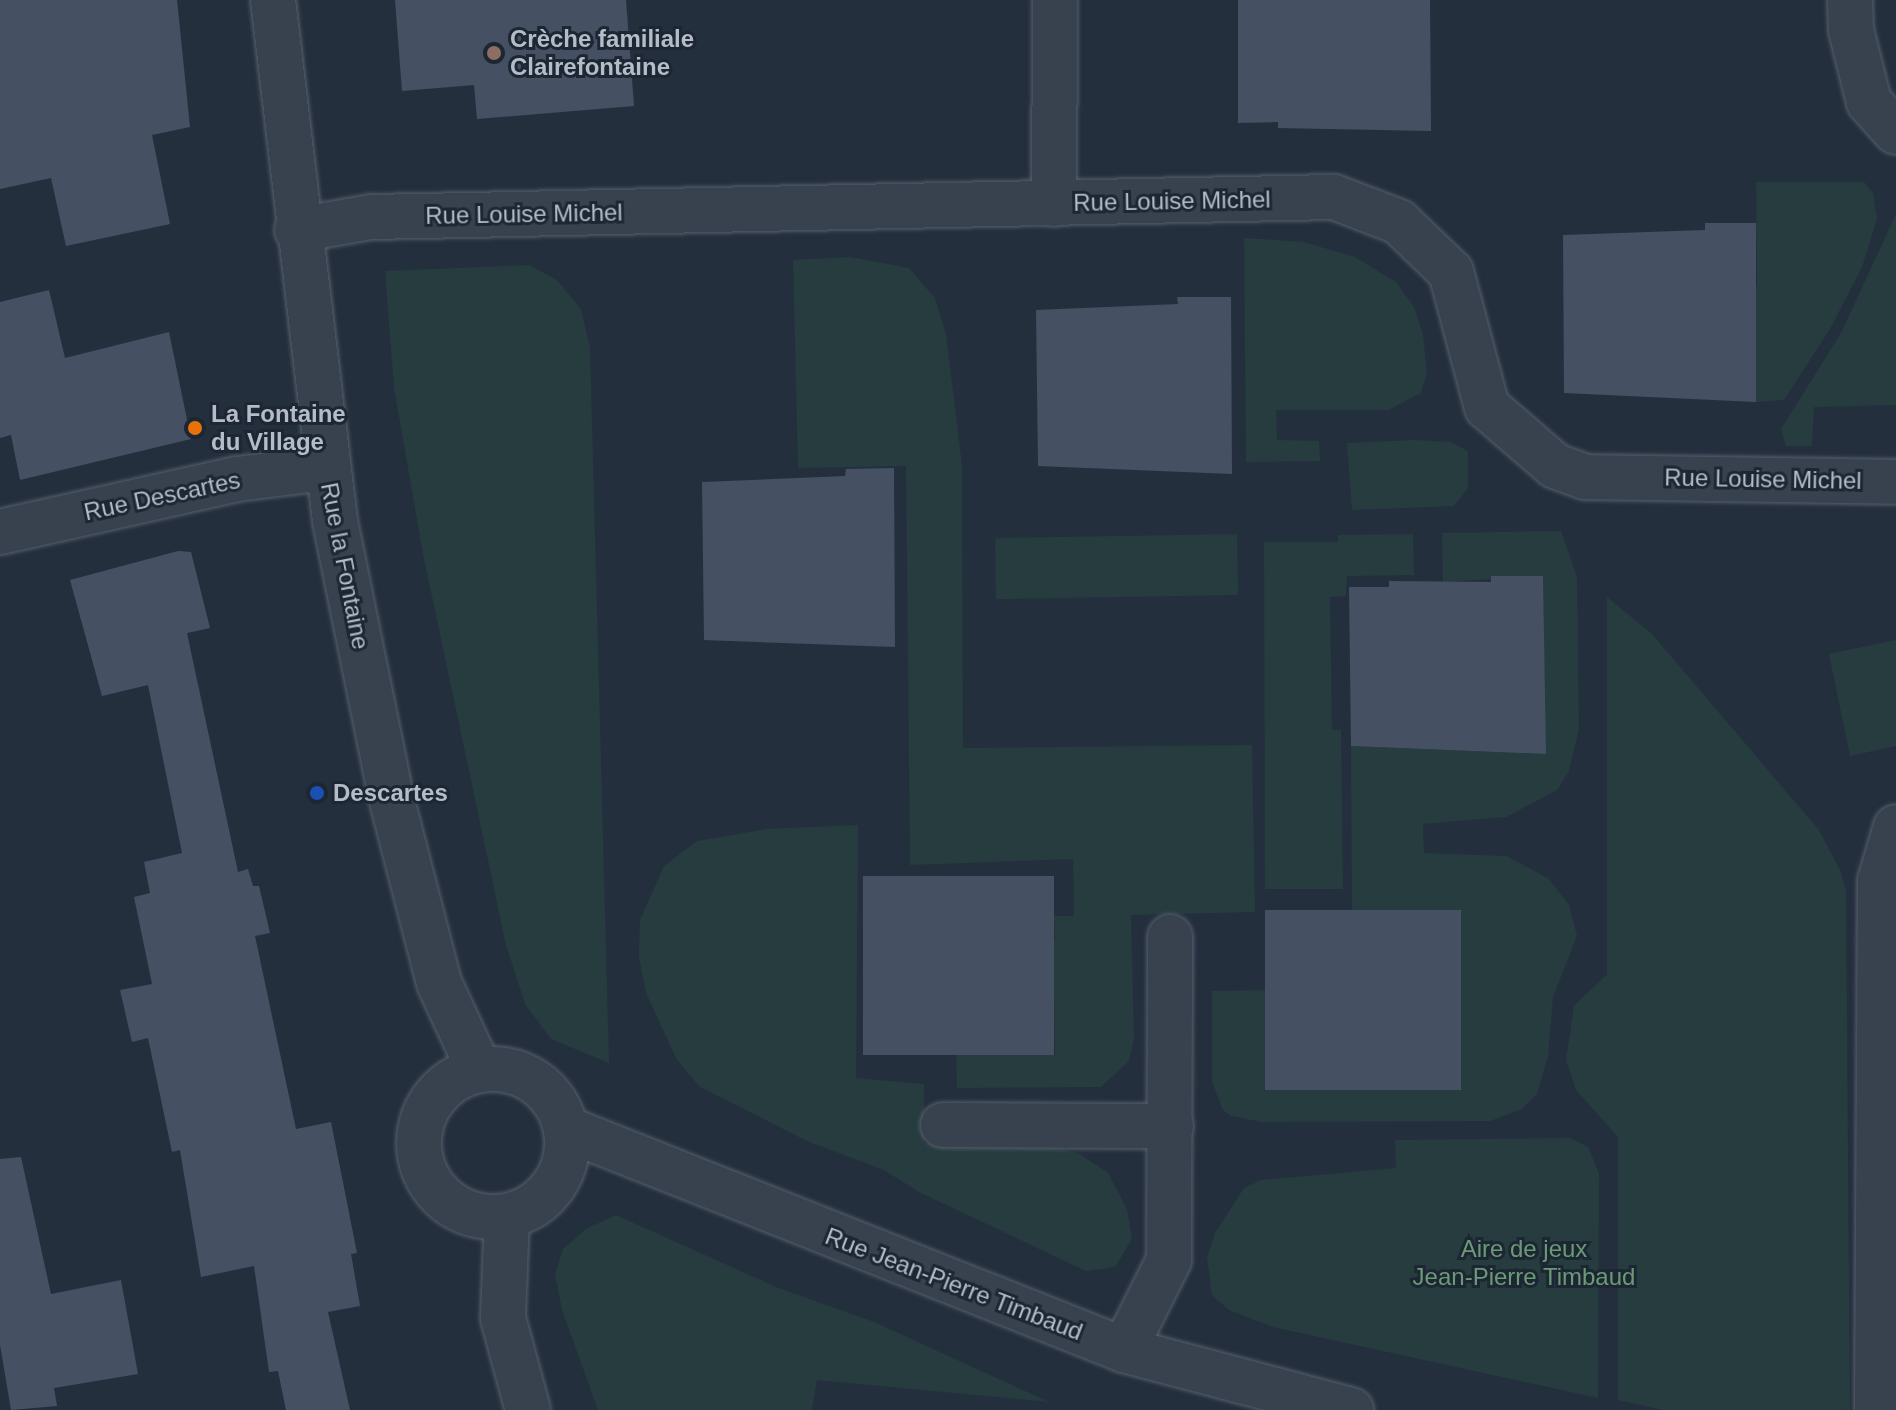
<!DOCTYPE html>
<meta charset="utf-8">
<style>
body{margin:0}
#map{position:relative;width:1896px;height:1410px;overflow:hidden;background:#242f3e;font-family:Arial,sans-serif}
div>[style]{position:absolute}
.green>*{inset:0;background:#263c3f;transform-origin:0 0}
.building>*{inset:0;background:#455162;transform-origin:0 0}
.roads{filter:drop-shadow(0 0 2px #565f6c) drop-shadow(0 0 2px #565f6c)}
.minor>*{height:44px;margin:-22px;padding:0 22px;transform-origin:22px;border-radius:22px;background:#38414e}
.minor>.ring{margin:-22px;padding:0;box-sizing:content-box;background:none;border:44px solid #38414e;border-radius:50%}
.dots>*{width:22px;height:22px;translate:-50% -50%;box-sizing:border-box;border:4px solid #1d2633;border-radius:50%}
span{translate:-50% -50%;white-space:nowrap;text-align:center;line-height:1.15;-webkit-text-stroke:6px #1d2633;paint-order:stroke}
.poi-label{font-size:24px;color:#b4bcc9;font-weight:700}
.left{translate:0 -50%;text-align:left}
.street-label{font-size:24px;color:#b4bcc9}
.park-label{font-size:24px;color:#6b9a76}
</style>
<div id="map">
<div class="green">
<div style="clip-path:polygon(1756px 182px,1864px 182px,1873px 193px,1877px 219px,1862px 267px,1830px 329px,1784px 400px,1756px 402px,1756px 339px,1745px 287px,1757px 286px)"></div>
<div style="clip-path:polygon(1896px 214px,1896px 405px,1814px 407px,1812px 446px,1786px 446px,1781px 429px,1841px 333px)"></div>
<div style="clip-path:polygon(1244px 238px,1304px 242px,1355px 257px,1396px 282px,1414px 307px,1423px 335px,1427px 373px,1421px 393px,1388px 410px,1276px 410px,1277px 440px,1319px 441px,1320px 461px,1246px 462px)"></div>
<div style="clip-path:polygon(850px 257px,909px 268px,935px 298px,946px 334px,962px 465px,963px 748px,1252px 745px,1255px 912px,1131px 915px,1134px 1039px,1129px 1061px,1101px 1087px,957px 1088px,956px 1051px,1055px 1055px,1054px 991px,1045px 940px,1055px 939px,1054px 916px,1074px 916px,1073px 859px,910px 865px,906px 466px,798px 468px,793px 260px)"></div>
<div style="clip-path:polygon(529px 265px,557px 280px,581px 309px,590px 348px,609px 1063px,551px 1039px,525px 1004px,506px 945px,423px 554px,394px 388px,385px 271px)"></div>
<div style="clip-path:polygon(1414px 440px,1451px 442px,1468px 451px,1468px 488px,1454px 506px,1352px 510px,1347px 443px)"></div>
<div style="clip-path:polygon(1561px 531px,1577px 577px,1579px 729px,1569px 771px,1557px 790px,1506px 817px,1423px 824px,1424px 853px,1507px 856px,1549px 879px,1569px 905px,1577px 936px,1553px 997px,1548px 1056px,1537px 1094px,1522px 1109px,1490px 1121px,1262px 1122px,1231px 1116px,1223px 1110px,1212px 1082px,1212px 991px,1272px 990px,1268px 1083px,1461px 1090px,1461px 911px,1352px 916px,1351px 746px,1545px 754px,1543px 576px,1443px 582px,1442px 533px)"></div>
<div style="left:1237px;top:534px;width:61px;height:242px;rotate:89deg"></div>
<div style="clip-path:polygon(1413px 534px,1414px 575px,1347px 576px,1346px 596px,1330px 597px,1332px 730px,1341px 730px,1343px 889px,1265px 889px,1264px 542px,1338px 542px,1338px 535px)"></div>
<div style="clip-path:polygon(1607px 597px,1652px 634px,1819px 830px,1841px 872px,1846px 891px,1850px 1410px,1663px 1410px,1618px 1400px,1618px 1137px,1576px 1090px,1566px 1060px,1574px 1006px,1607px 974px)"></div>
<div style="clip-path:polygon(1896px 640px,1896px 746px,1850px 756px,1829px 654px)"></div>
<div style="clip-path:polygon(858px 825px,856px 1078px,924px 1084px,924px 1143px,1046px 1147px,1078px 1153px,1108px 1173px,1127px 1209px,1132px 1239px,1115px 1267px,1086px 1271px,919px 1192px,884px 1170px,807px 1141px,700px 1087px,677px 1060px,646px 993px,639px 957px,640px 920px,664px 866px,697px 841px,767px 829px)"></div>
<div style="clip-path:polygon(1570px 1138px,1588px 1147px,1599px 1173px,1598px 1398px,1273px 1327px,1229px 1310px,1212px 1295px,1207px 1257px,1215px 1233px,1244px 1188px,1261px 1180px,1396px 1168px,1395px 1140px)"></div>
<div style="clip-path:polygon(616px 1215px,776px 1287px,874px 1322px,1049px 1402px,817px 1380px,812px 1410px,598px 1410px,562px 1310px,555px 1274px,563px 1249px,586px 1229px)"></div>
</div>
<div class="building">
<div style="clip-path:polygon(0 0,177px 0,190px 127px,152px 135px,170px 224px,66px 246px,51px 178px,0 189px)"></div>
<div style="clip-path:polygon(395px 0,626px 0,634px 106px,477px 119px,474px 85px,402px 91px)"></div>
<div style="clip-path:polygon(1238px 0,1430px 0,1431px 131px,1278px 128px,1278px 122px,1238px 123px)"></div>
<div style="clip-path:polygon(1705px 223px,1756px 223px,1756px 402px,1564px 393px,1563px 235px,1705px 230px)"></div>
<div style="clip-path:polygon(49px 290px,65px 358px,169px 332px,191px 439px,20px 480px,11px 435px,0 438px,0 302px)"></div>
<div style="clip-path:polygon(1177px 297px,1231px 297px,1232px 474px,1038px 466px,1036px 310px,1178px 304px)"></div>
<div style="clip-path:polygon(894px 468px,895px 647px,704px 640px,702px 482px,845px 476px,846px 469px)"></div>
<div style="clip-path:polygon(178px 551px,191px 552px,210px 628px,187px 633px,238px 872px,248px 869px,253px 886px,259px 886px,270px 933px,255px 936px,296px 1129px,331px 1122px,357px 1253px,351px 1254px,360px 1306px,328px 1312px,350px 1410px,286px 1410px,278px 1371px,269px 1372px,254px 1266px,201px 1277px,180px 1150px,172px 1152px,148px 1038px,132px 1042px,120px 990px,152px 984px,134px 897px,150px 893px,144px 862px,182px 853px,148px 685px,102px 696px,70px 580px)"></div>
<div style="clip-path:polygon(1491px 576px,1543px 576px,1546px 754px,1351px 746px,1349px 587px,1389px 587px,1389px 581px,1491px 582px)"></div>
<div style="left:1054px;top:876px;width:179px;height:191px;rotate:90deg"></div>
<div style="left:1461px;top:910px;width:180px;height:196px;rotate:90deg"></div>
<div style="clip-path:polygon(21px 1157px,51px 1294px,121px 1280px,138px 1374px,54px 1388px,57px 1406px,11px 1410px,0 1345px,0 1159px)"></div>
</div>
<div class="roads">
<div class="minor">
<div style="left:273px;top:0;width:525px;rotate:83.21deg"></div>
<div style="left:335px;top:521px;width:282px;rotate:78.5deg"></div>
<div style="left:391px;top:797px;width:192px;rotate:75.5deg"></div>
<div style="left:439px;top:983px;width:95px;rotate:65.1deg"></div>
<div style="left:1850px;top:0;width:30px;rotate:88deg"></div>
<div style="left:1851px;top:30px;width:74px;rotate:76deg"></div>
<div style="left:1869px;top:102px;width:40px;rotate:48deg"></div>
<div style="left:1054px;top:204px;width:204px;rotate:-89.7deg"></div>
<div style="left:297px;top:230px;width:75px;rotate:-10deg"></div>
<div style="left:371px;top:217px;width:963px;rotate:-1.19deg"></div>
<div style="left:1334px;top:197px;width:70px;rotate:21deg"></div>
<div style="left:1399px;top:222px;width:72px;rotate:43.9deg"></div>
<div style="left:1451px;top:272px;width:140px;rotate:75.1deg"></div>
<div style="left:1487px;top:407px;width:90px;rotate:40.9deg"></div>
<div style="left:1555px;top:466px;width:33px;rotate:20deg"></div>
<div style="left:1586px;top:477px;width:310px;rotate:0.9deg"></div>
<div style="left:0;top:532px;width:243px;rotate:-12.6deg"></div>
<div style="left:237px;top:479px;width:90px;rotate:-7deg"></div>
<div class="ring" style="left:419px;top:1069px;width:104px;height:104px"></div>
<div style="left:943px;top:1125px;width:228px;rotate:0.3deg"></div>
<div style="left:567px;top:1129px;width:599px;rotate:21.64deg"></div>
<div style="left:1124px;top:1350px;width:235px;rotate:14.8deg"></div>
<div style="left:507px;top:1217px;width:101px;rotate:92.3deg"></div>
<div style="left:503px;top:1318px;width:95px;rotate:74.8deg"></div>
<div style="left:1124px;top:1350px;width:101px;rotate:-63.4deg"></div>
<div style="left:1169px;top:1260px;width:323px;rotate:-89.8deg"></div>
<div style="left:1877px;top:1410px;width:529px;rotate:-89.68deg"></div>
<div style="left:1880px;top:881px;width:56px;rotate:-73.5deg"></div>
</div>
</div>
<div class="dots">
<div style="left:494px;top:53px;background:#8d6e63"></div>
<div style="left:195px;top:428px;background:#e8710a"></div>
<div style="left:317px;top:793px;background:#1a4fb4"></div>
</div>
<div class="poi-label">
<span class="left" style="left:510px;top:53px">Crèche familiale<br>Clairefontaine</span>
<span class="left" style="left:211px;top:428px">La Fontaine<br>du Village</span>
<span class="left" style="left:333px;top:793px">Descartes</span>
</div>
<div class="street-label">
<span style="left:1172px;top:201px;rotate:-1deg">Rue Louise Michel</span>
<span style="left:524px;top:214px;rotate:-1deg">Rue Louise Michel</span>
<span style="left:1763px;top:479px;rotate:1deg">Rue Louise Michel</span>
<span style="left:162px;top:496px;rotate:-12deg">Rue Descartes</span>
<span style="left:345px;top:566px;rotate:79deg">Rue la Fontaine</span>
<span style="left:954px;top:1284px;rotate:21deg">Rue Jean-Pierre Timbaud</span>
</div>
<div class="park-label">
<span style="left:1524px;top:1263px">Aire de jeux<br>Jean-Pierre Timbaud</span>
</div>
</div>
